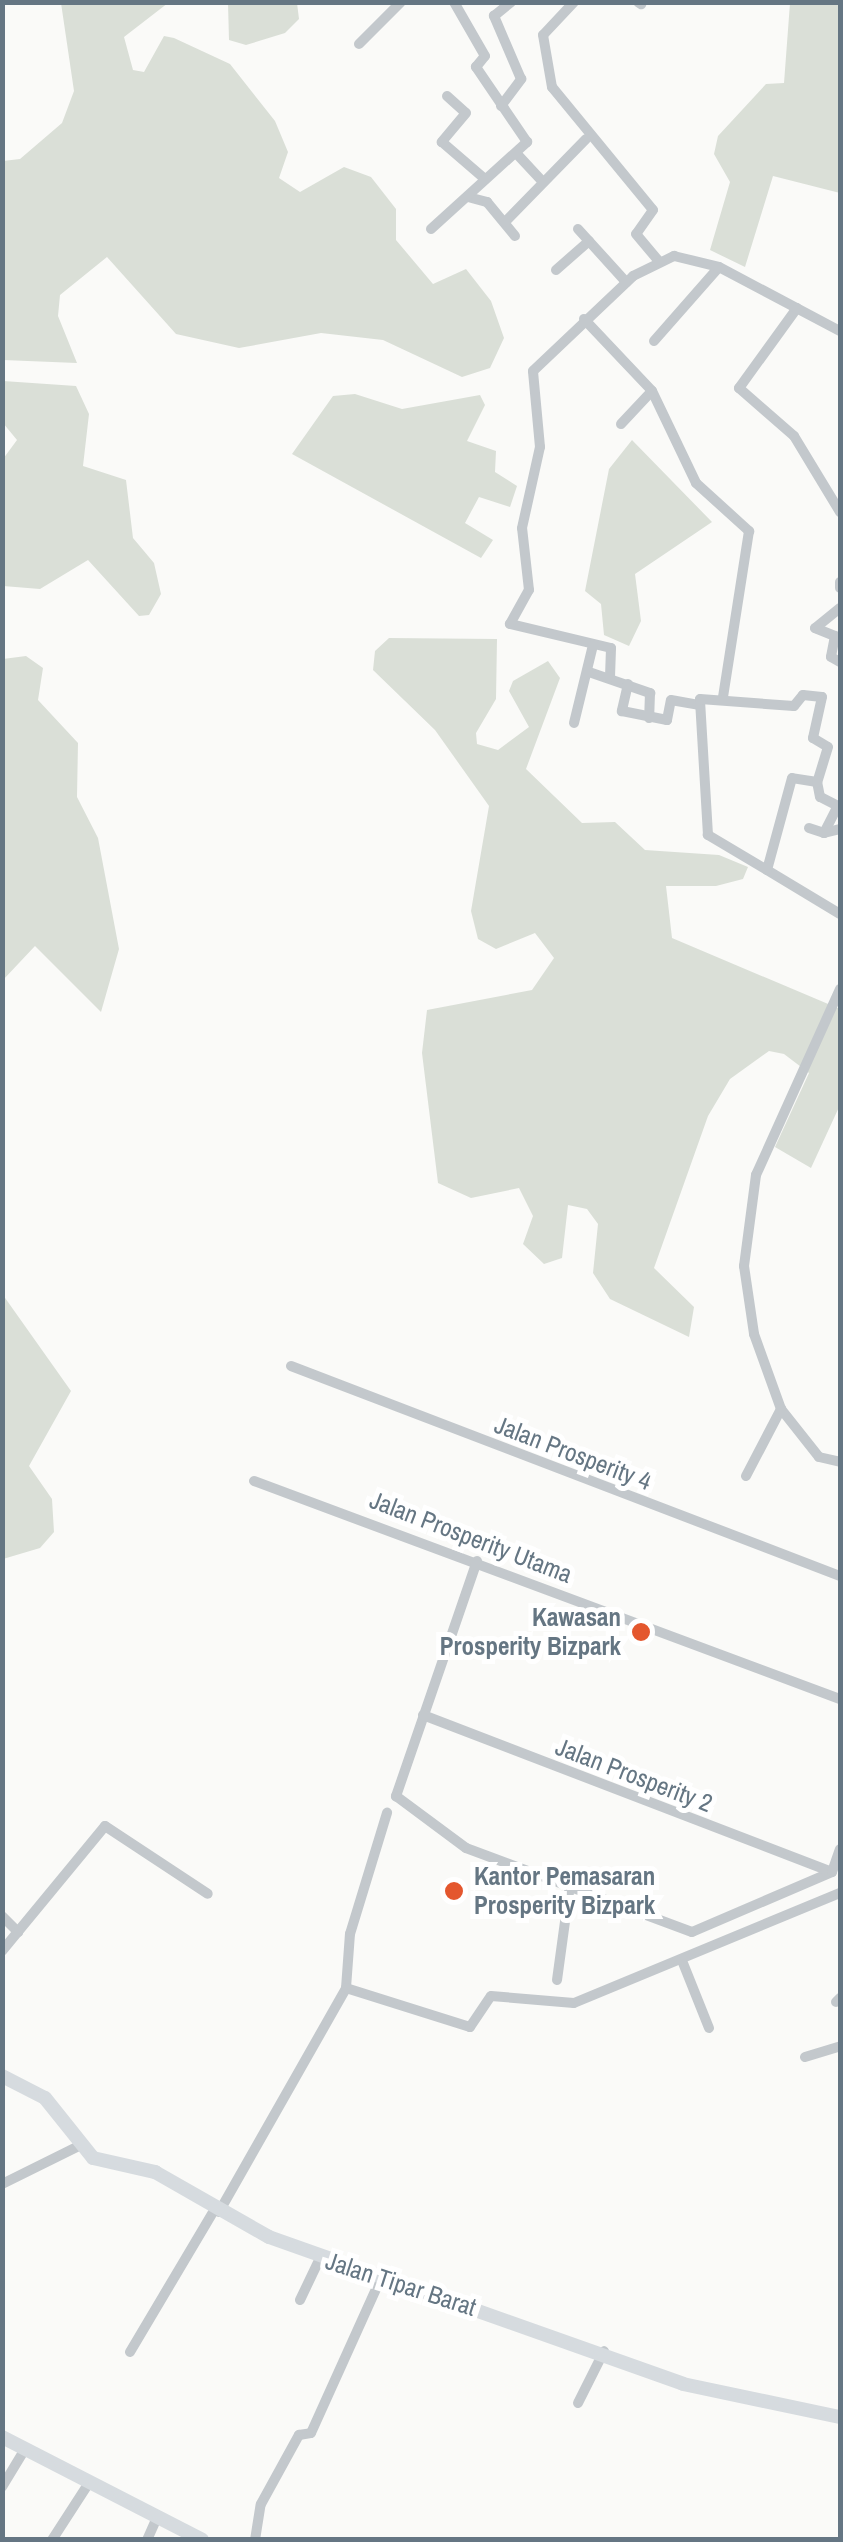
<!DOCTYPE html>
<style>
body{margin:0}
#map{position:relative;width:843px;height:2542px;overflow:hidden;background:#fafaf8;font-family:"Archivo Narrow",sans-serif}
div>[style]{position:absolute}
.green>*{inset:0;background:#dadfd7}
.street>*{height:10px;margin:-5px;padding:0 5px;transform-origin:5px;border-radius:5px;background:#c3c8cc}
.secondary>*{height:14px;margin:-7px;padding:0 7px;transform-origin:7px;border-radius:7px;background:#d6dbdf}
.dots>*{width:28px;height:28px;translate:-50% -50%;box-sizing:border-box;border:5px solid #fff;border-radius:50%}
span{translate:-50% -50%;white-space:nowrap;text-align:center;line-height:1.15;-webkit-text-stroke:10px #fff;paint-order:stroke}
.street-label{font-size:25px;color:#657683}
.poi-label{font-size:25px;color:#657683;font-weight:700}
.right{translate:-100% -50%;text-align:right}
.left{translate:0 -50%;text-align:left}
.frame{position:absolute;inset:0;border:5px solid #657683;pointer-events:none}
</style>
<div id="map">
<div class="green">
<div style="clip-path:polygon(61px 3px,168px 3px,124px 37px,133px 70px,144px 72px,164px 36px,174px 38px,230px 64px,275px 121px,288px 152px,279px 178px,300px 192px,344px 167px,371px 177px,396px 209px,396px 240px,433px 284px,466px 269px,491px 301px,504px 338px,490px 368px,462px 377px,383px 340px,321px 333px,239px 348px,176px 334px,107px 257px,60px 295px,58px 316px,77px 363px,3px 360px,3px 161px,20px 159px,62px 123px,74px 91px)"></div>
<div style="clip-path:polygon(228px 3px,297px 3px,299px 19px,285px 33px,246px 45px,229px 40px)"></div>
<div style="clip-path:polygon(790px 3px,840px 3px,840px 193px,773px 176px,745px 267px,710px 250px,730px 182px,714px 154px,718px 136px,766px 84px,784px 83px)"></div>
<div style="clip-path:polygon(3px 381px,76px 386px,89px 414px,83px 466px,126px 480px,133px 538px,154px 563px,161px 594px,149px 615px,139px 616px,88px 560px,40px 589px,3px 586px,3px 459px,17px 440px,3px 423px)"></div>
<div style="clip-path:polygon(355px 394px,402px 409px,480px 395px,485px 405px,467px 441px,496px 451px,495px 472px,517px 486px,510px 507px,479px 497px,465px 523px,493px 540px,481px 558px,292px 454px,333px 396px)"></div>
<div style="clip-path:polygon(632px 440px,712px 522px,635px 574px,641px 621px,629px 646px,604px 635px,601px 604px,585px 591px,609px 469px)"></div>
<div style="clip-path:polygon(389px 638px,497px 639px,496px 699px,476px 733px,477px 744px,498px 750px,529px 727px,509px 691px,513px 681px,548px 661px,560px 678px,526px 769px,582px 823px,615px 822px,645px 850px,719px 855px,748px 867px,743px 879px,716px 886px,666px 886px,672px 938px,840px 1009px,840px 1105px,811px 1168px,775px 1147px,809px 1073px,784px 1054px,769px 1051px,730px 1079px,708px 1116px,654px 1268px,694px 1307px,689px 1337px,610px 1299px,593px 1273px,598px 1224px,587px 1209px,568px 1205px,562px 1258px,544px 1264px,523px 1244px,533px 1216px,519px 1188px,471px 1198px,438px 1183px,422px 1053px,427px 1010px,532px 990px,554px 958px,535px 933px,496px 949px,478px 939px,471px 911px,489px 806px,435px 730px,373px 670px,375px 651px)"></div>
<div style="clip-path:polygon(26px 656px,43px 668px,38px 700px,78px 743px,77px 797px,98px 838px,119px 949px,101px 1012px,35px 946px,3px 980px,3px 659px)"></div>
<div style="clip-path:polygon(3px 1295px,71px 1391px,29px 1466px,52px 1499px,54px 1532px,40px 1548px,3px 1559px)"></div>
</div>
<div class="street">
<div style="left:574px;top:2px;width:45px;rotate:133.2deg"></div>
<div style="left:543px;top:35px;width:53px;rotate:80.2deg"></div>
<div style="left:552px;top:87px;width:159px;rotate:50.6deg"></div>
<div style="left:653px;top:210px;width:29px;rotate:125deg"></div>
<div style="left:636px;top:234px;width:34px;rotate:50deg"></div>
<div style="left:638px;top:2px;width:4px;rotate:34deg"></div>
<div style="left:359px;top:44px;width:59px;rotate:-45deg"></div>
<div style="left:447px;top:96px;width:25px;rotate:42deg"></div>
<div style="left:466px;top:113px;width:38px;rotate:130deg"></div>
<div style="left:442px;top:142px;width:57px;rotate:40.7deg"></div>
<div style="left:501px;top:106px;width:34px;rotate:-53deg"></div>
<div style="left:521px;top:79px;width:69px;rotate:-113.2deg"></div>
<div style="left:494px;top:16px;width:22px;rotate:-39deg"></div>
<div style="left:516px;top:153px;width:38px;rotate:47deg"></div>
<div style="left:468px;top:197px;width:20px;rotate:15deg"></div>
<div style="left:487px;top:202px;width:44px;rotate:50.5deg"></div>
<div style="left:505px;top:222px;width:116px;rotate:-45.7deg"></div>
<div style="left:431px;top:229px;width:130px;rotate:-42.2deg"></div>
<div style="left:527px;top:142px;width:91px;rotate:-124.2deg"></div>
<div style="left:476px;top:67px;width:14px;rotate:-51deg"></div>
<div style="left:485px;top:56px;width:62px;rotate:-119.9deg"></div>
<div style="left:578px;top:229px;width:72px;rotate:47.8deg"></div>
<div style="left:556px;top:270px;width:44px;rotate:-41.3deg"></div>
<div style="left:797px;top:308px;width:99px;rotate:125.9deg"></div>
<div style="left:739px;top:388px;width:73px;rotate:41.1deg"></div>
<div style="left:794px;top:436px;width:89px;rotate:58.8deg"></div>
<div style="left:584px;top:319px;width:99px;rotate:46.6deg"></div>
<div style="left:652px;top:391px;width:102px;rotate:64.4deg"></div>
<div style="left:696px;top:483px;width:72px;rotate:42.2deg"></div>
<div style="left:749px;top:531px;width:168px;rotate:98.9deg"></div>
<div style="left:654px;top:341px;width:98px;rotate:-48.7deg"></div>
<div style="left:621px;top:424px;width:45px;rotate:-46.8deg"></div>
<div style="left:840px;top:582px;width:6px;rotate:90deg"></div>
<div style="left:840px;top:608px;width:32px;rotate:141deg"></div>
<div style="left:815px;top:628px;width:22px;rotate:22deg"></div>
<div style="left:835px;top:636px;width:21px;rotate:101deg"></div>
<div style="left:831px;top:657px;width:10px;rotate:29deg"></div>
<div style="left:589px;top:672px;width:65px;rotate:19deg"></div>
<div style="left:650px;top:693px;width:25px;rotate:92deg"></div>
<div style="left:610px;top:677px;width:29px;rotate:-88deg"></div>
<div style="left:611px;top:648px;width:104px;rotate:-166.6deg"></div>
<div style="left:510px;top:624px;width:39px;rotate:-61deg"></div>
<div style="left:529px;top:590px;width:62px;rotate:-96.4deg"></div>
<div style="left:522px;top:528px;width:83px;rotate:-77.5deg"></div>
<div style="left:540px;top:447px;width:76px;rotate:-95.3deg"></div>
<div style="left:533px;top:371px;width:138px;rotate:-43.5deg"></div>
<div style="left:633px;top:276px;width:46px;rotate:-26deg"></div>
<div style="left:674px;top:256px;width:46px;rotate:13.7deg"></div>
<div style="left:719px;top:267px;width:137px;rotate:27.9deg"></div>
<div style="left:628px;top:684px;width:28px;rotate:103deg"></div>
<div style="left:622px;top:711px;width:46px;rotate:11.3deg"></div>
<div style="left:667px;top:720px;width:20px;rotate:-79deg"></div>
<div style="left:671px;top:700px;width:28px;rotate:10deg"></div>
<div style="left:574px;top:723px;width:80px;rotate:-76.3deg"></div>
<div style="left:840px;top:807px;width:22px;rotate:-153deg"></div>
<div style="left:820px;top:797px;width:15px;rotate:-101deg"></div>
<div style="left:817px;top:782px;width:25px;rotate:-171deg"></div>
<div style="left:792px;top:778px;width:95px;rotate:105.2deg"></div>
<div style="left:767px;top:870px;width:85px;rotate:31.1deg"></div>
<div style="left:809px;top:828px;width:16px;rotate:18deg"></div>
<div style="left:824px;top:833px;width:30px;rotate:-63deg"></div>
<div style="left:824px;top:833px;width:16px;rotate:-14deg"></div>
<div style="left:767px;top:870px;width:69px;rotate:-149.3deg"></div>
<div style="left:708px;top:835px;width:136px;rotate:-93.4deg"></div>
<div style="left:700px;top:699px;width:94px;rotate:4.3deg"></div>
<div style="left:794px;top:706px;width:14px;rotate:-51deg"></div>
<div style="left:803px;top:695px;width:19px;rotate:6deg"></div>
<div style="left:822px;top:697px;width:42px;rotate:102.4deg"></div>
<div style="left:813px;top:738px;width:17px;rotate:31deg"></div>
<div style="left:828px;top:747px;width:37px;rotate:107deg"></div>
<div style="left:840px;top:989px;width:204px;rotate:114.3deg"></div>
<div style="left:756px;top:1175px;width:92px;rotate:97.5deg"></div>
<div style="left:744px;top:1266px;width:69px;rotate:81.6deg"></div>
<div style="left:754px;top:1334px;width:80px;rotate:70.2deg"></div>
<div style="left:781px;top:1409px;width:61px;rotate:51.6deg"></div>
<div style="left:819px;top:1457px;width:22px;rotate:13deg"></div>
<div style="left:291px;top:1366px;width:588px;rotate:20.93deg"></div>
<div style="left:746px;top:1476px;width:76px;rotate:-62.4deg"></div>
<div style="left:254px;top:1481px;width:625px;rotate:20.41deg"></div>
<div style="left:477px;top:1561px;width:249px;rotate:109deg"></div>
<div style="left:396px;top:1796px;width:87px;rotate:36.6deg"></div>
<div style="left:466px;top:1848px;width:241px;rotate:20.4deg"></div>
<div style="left:692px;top:1932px;width:152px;rotate:-23.2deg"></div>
<div style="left:423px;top:1715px;width:438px;rotate:21deg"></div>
<div style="left:832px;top:1872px;width:24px;rotate:-71deg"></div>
<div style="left:2px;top:1916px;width:23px;rotate:45deg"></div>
<div style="left:2px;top:1951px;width:162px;rotate:-50.5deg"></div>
<div style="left:105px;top:1826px;width:123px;rotate:33.4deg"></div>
<div style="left:683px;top:1963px;width:70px;rotate:68.2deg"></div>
<div style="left:557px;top:1980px;width:96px;rotate:-82.2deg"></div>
<div style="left:346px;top:1988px;width:54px;rotate:-85.8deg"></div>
<div style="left:350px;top:1934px;width:127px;rotate:-73deg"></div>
<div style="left:836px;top:2002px;width:6px;rotate:-45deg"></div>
<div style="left:805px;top:2057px;width:37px;rotate:-17deg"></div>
<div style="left:2px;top:2184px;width:84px;rotate:-26.3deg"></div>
<div style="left:219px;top:2212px;width:257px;rotate:-60.4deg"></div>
<div style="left:346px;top:1988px;width:130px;rotate:17.5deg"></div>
<div style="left:470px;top:2027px;width:37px;rotate:-56deg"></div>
<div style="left:491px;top:1996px;width:83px;rotate:4.8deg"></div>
<div style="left:574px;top:2003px;width:288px;rotate:-22.5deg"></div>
<div style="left:300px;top:2300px;width:47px;rotate:-64.5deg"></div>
<div style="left:130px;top:2352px;width:166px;rotate:-59.3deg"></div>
<div style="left:578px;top:2403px;width:58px;rotate:-63.4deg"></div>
<div style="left:2px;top:2487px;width:44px;rotate:-58.8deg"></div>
<div style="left:52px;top:2540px;width:64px;rotate:-57.1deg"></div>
<div style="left:147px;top:2540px;width:22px;rotate:-66deg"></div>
<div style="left:255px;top:2540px;width:36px;rotate:-81deg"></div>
<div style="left:261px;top:2504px;width:79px;rotate:-61.2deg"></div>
<div style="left:299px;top:2435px;width:12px;rotate:-9deg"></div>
<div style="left:311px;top:2433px;width:170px;rotate:-65.7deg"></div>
</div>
<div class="secondary">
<div style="left:2px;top:2076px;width:48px;rotate:27.1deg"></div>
<div style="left:45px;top:2098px;width:77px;rotate:51.3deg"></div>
<div style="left:93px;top:2158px;width:64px;rotate:12.7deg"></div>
<div style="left:155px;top:2172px;width:131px;rotate:29.7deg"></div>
<div style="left:269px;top:2237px;width:439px;rotate:19.5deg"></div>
<div style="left:683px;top:2384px;width:160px;rotate:11.9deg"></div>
<div style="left:2px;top:2437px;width:225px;rotate:27.2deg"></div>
</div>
<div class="dots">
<div style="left:641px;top:1632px;background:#e4572e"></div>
<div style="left:454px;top:1891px;background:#e4572e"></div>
</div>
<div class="street-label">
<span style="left:573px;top:1453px;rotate:21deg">Jalan Prosperity 4</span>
<span style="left:471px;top:1537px;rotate:21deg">Jalan Prosperity Utama</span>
<span style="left:634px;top:1775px;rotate:21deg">Jalan Prosperity 2</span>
<span style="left:401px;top:2284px;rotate:18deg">Jalan Tipar Barat</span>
</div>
<div class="poi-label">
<span class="right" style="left:621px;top:1632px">Kawasan<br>Prosperity Bizpark</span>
<span class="left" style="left:474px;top:1891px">Kantor Pemasaran<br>Prosperity Bizpark</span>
</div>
<div class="frame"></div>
</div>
